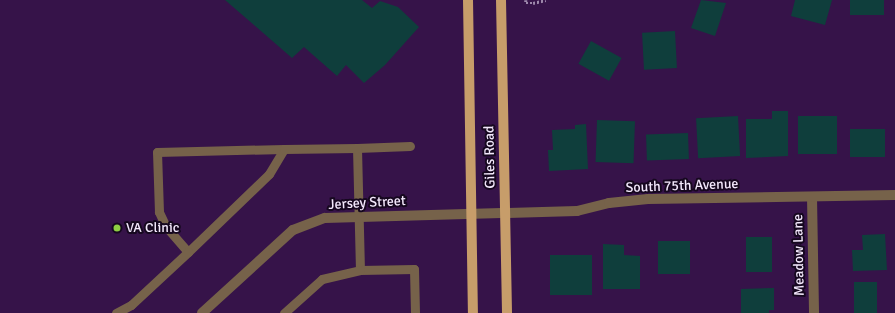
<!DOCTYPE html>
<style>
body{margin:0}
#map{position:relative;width:895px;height:313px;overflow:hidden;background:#361349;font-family:Signika,sans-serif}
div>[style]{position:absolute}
.building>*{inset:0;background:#0f3e3c;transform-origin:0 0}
.path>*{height:2.5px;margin-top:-1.25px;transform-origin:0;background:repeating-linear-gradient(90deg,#9d88ab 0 2px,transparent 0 4px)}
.lane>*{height:9px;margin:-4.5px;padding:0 4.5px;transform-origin:4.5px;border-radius:4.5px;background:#76624a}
.street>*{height:10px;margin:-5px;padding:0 5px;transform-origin:5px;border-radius:5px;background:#76624a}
.primary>*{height:10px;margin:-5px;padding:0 5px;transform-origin:5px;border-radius:5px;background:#c79d6a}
.dots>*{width:11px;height:11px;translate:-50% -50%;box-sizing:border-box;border:2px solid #16081f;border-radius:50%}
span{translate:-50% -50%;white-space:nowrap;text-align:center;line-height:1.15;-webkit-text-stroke:4px #16081f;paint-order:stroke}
.street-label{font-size:14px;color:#f3e8fc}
.poi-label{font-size:14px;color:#f3e8fc}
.left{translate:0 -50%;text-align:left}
</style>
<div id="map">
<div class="building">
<div style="clip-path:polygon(225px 0,362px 0,372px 8px,380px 1px,398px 7px,419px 27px,385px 65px,364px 83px,346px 65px,337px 76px,304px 47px,292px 58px)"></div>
<div style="clip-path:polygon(701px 0,726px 3px,715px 36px,691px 28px)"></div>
<div style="clip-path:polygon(795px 0,832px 0,825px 25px,791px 16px)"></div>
<div style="left:850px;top:0;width:34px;height:15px"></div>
<div style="left:675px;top:31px;width:37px;height:33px;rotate:87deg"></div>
<div style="left:591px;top:41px;width:35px;height:26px;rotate:29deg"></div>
<div style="clip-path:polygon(772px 111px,788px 111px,788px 156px,746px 158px,746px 119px,772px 119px)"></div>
<div style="left:738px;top:116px;width:40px;height:42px;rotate:87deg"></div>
<div style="left:798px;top:116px;width:39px;height:38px"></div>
<div style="left:597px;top:120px;width:38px;height:42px;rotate:2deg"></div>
<div style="clip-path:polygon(586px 124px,588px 169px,549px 171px,548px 150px,553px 150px,552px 130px,575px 129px,575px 125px)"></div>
<div style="left:850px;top:129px;width:35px;height:28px"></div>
<div style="left:688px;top:133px;width:26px;height:42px;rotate:88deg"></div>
<div style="clip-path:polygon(885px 234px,887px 270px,853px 271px,852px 250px,863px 250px,862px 235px)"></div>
<div style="left:746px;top:237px;width:26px;height:35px"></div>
<div style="left:658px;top:241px;width:32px;height:33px"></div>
<div style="clip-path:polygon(603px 244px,624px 245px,624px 255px,640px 256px,640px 289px,603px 289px)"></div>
<div style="left:550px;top:255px;width:42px;height:40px"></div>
<div style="left:854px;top:282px;width:23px;height:31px"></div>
<div style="clip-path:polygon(774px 288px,774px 310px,769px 310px,769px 313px,741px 313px,741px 289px)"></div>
</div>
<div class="path">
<div style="left:526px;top:0;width:3px;rotate:90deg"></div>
<div style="left:526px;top:3px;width:7px"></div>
<div style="left:533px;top:3px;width:13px;rotate:-13deg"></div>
</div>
<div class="lane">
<div style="left:410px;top:146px;width:53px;rotate:177.8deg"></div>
<div style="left:357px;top:148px;width:122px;rotate:88.6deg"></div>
<div style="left:360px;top:270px;width:54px;rotate:-1.1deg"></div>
<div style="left:414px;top:269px;width:44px;rotate:88.7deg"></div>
<div style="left:284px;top:149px;width:29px;rotate:121deg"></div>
<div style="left:269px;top:174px;width:112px;rotate:136.1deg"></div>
<div style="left:188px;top:252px;width:33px;rotate:-131deg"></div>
<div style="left:166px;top:227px;width:17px;rotate:-115deg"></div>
<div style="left:159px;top:212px;width:60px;rotate:-91.9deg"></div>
<div style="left:157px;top:152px;width:127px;rotate:-1.4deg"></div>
<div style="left:284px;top:149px;width:73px;rotate:-0.8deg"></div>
<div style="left:116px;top:313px;width:17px;rotate:-28deg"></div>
<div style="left:131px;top:305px;width:78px;rotate:-42.9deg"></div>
<div style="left:284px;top:313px;width:51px;rotate:-41.8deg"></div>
<div style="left:322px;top:279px;width:39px;rotate:-13deg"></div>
</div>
<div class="street">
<div style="left:812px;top:197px;width:116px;rotate:89deg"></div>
<div style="left:202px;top:313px;width:123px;rotate:-42.4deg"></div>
<div style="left:293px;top:230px;width:34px;rotate:-21deg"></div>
<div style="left:325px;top:218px;width:252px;rotate:-1.6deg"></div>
<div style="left:577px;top:211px;width:33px;rotate:-14deg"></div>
<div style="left:609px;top:203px;width:39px;rotate:-6deg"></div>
<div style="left:648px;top:199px;width:247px;rotate:-0.9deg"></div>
</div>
<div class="primary">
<div style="left:468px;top:0;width:313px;rotate:89.1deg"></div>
<div style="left:501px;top:0;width:313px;rotate:88.9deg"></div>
</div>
<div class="dots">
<div style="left:117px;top:228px;background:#8ece43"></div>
</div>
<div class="street-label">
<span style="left:490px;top:157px;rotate:-91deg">Giles Road</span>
<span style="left:682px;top:186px;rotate:-2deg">South 75th Avenue</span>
<span style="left:367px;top:203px;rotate:-3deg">Jersey Street</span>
<span style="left:799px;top:255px;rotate:-91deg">Meadow Lane</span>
</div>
<div class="poi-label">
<span class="left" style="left:126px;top:228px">VA Clinic</span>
</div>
</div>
